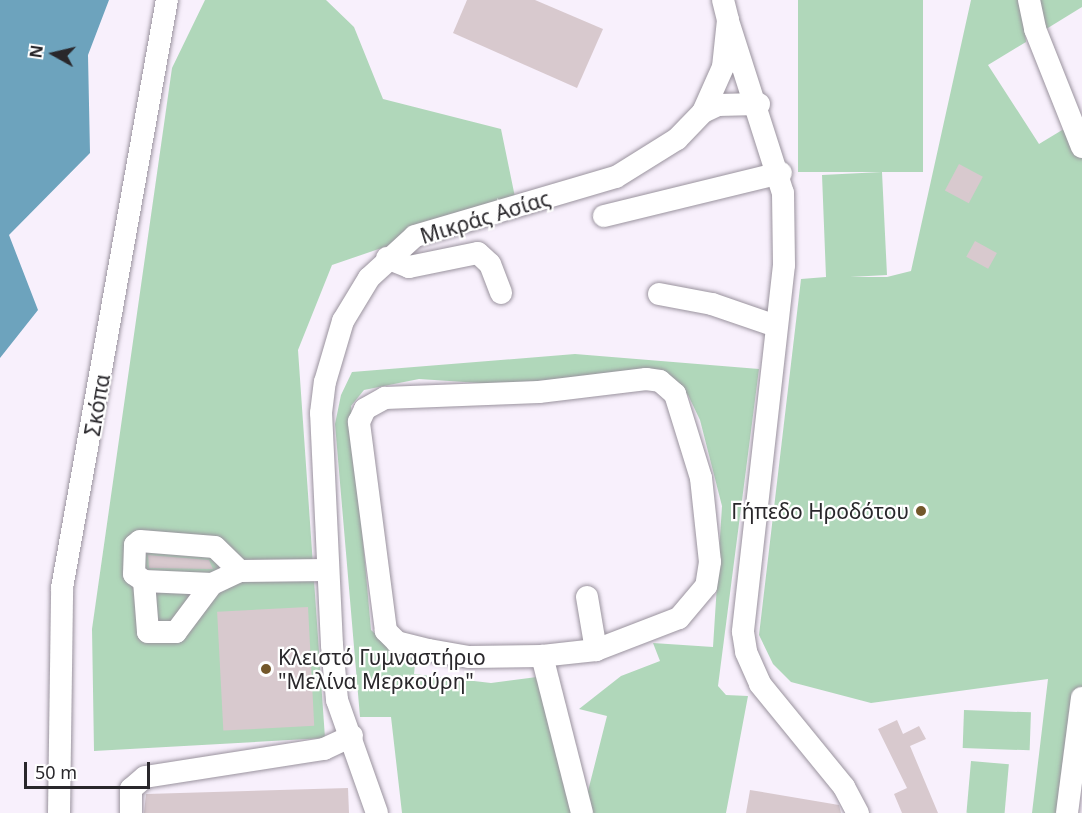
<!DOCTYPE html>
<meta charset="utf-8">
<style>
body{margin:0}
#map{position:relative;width:1082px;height:813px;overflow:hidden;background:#f8f0fc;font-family:"Noto Sans",sans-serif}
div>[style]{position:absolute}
.green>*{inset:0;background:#b0d7ba;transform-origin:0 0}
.water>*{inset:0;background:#6da3bd}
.building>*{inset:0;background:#d8c9ce;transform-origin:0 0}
.roads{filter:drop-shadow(0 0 2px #9a939e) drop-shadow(0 0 2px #9a939e)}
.minor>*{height:22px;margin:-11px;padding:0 11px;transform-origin:11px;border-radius:11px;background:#fff}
.dots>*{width:16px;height:16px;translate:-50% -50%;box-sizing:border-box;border:3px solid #fff;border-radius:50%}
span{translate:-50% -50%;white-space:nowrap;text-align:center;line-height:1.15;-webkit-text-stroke:4.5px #fff;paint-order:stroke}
.street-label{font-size:21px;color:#29272b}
.poi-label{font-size:21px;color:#29272b}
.right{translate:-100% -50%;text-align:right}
.left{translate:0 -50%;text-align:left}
.north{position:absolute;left:24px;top:24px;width:60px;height:60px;-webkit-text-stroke:4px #fff;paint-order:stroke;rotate:278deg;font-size:16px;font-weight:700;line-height:24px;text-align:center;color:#29272b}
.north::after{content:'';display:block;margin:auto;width:21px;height:27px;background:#29272b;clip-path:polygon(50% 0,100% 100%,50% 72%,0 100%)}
.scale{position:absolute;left:24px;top:762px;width:126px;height:27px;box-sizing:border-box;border:3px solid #29272b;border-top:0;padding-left:8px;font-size:18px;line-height:21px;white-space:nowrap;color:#29272b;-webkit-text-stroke:4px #fff;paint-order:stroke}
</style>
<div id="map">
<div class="green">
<div style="clip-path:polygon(205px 0,326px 0,354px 27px,383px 99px,501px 129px,516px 202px,332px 265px,298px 350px,325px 738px,94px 751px,92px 629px,172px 68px)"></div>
<div style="left:798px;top:0;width:125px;height:172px"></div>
<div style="clip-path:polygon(971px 0,1022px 0,1026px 42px,988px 65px,1039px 144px,1082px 118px,1082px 731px,1059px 813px,1032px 813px,1048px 679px,871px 703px,791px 682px,773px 664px,759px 635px,801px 279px,826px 277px,822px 175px,882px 172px,887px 275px,850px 277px,887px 277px,911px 271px)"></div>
<div style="clip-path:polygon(1035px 0,1082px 0,1082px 7px,1043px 31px)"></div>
<div style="clip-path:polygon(575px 354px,759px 369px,718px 686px,726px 695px,748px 696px,726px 813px,587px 813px,585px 803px,607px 716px,579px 709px,621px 676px,660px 661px,653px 643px,713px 647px,722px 506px,700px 420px,688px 395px,669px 378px,620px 375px,495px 384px,419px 379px,364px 390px,351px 406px,371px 630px,388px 645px,416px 654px,414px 674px,491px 683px,537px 677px,572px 813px,402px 813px,391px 717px,360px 717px,335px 424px,341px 395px,352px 372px)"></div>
<div style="left:964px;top:710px;width:67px;height:38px;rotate:2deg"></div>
<div style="left:971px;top:761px;width:38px;height:52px;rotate:5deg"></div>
</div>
<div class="water">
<div style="clip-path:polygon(0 0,109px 0,88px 55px,90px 153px,9px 235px,38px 310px,0 358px)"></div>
</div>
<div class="building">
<div style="clip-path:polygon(467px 0,535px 0,603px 29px,577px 88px,453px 33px)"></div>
<div style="left:959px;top:164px;width:27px;height:30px;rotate:28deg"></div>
<div style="left:975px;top:241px;width:25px;height:18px;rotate:29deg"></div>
<div style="clip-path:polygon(148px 555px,209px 560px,213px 569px,149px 568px)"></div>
<div style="left:308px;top:607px;width:119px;height:91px;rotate:87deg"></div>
<div style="clip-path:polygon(897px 720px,903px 734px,919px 726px,926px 739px,910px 746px,938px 813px,902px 813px,894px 794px,907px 788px,878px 729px)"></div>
<div style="clip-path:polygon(348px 788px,349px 813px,144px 813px,146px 794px)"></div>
<div style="clip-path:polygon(750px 790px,839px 805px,841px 813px,746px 813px)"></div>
</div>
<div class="roads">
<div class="minor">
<div style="left:1029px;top:0;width:30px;rotate:78deg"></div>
<div style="left:1035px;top:29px;width:127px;rotate:68.3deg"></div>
<div style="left:729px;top:24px;width:177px;rotate:72.3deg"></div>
<div style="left:783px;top:193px;width:72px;rotate:89.2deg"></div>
<div style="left:784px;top:265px;width:369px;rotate:96.4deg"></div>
<div style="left:743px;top:632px;width:20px;rotate:81deg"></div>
<div style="left:746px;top:652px;width:35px;rotate:66deg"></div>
<div style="left:760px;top:684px;width:133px;rotate:50.8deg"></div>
<div style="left:844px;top:787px;width:30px;rotate:62deg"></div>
<div style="left:703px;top:112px;width:17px;rotate:-25deg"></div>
<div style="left:718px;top:105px;width:41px;rotate:-1.4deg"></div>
<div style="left:604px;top:216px;width:182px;rotate:-13.7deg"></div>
<div style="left:387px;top:258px;width:24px;rotate:22deg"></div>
<div style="left:409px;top:267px;width:70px;rotate:-11.5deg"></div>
<div style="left:478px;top:253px;width:16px;rotate:43deg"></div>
<div style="left:490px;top:264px;width:31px;rotate:69deg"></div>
<div style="left:659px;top:294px;width:54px;rotate:10.7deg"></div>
<div style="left:712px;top:304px;width:68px;rotate:19deg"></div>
<div style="left:646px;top:379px;width:14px;rotate:8deg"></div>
<div style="left:660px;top:381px;width:20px;rotate:41deg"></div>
<div style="left:675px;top:394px;width:88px;rotate:72.8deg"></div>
<div style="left:701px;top:478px;width:84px;rotate:83.9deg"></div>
<div style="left:710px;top:562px;width:24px;rotate:99deg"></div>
<div style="left:706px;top:586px;width:42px;rotate:130.2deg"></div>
<div style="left:679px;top:618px;width:89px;rotate:158.9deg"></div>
<div style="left:596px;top:650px;width:54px;rotate:173.7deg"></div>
<div style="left:542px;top:656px;width:73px;rotate:179.2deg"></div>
<div style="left:469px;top:657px;width:42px;rotate:-170.3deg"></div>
<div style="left:428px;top:650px;width:32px;rotate:-166deg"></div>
<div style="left:397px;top:642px;width:16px;rotate:-135deg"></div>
<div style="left:386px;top:631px;width:211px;rotate:-97.4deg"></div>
<div style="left:359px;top:422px;width:14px;rotate:-65deg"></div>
<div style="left:365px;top:409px;width:23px;rotate:-29deg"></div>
<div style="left:385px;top:398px;width:154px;rotate:-2.2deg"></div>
<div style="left:539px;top:392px;width:108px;rotate:-6.9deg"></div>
<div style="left:144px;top:581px;width:51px;rotate:85.5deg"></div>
<div style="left:148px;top:632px;width:28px"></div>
<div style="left:176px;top:632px;width:60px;rotate:-53.1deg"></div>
<div style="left:212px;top:584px;width:31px;rotate:-25deg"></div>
<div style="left:240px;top:571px;width:87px;rotate:-0.7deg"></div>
<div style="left:212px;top:584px;width:68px;rotate:-177.5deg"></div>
<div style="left:144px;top:581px;width:12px;rotate:-145deg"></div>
<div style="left:134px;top:574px;width:29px;rotate:-88deg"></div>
<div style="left:135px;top:545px;width:6px;rotate:-39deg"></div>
<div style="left:140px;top:541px;width:75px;rotate:4.6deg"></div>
<div style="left:215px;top:547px;width:35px;rotate:44deg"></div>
<div style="left:587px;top:597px;width:54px;rotate:80.4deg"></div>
<div style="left:542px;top:656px;width:162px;rotate:75.7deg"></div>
<div style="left:59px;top:813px;width:225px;rotate:-89.2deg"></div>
<div style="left:62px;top:588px;width:597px;rotate:-79.88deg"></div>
<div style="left:131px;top:813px;width:24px;rotate:-90deg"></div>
<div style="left:131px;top:789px;width:18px;rotate:-41deg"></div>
<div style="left:145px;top:777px;width:181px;rotate:-8.9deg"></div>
<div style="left:324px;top:749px;width:31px;rotate:-25deg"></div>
<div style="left:377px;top:813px;width:120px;rotate:-109.5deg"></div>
<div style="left:337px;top:700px;width:55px;rotate:-95.2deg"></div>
<div style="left:332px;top:645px;width:232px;rotate:-92.7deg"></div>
<div style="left:321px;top:413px;width:31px;rotate:-83deg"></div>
<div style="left:325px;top:382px;width:64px;rotate:-73.6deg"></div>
<div style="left:343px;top:321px;width:50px;rotate:-58.8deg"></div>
<div style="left:369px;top:278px;width:62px;rotate:-42.4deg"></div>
<div style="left:415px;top:236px;width:209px;rotate:-16.4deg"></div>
<div style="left:616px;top:177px;width:72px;rotate:-31.9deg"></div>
<div style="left:677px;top:139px;width:37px;rotate:-46deg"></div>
<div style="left:703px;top:112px;width:49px;rotate:-66deg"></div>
<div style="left:723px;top:67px;width:47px;rotate:-83.9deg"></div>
<div style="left:728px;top:20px;width:21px;rotate:-104deg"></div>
<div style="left:1067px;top:813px;width:116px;rotate:-82.6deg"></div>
</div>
</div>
<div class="dots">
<div style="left:921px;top:511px;background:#73572a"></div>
<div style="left:266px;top:669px;background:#73572a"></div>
</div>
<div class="street-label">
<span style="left:485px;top:217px;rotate:-17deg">Μικράς Ασίας</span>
<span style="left:97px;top:405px;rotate:-80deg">Σκόπα</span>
</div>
<div class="poi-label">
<span class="right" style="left:909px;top:511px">Γήπεδο Ηροδότου</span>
<span class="left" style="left:278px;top:669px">Κλειστό Γυμναστήριο<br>"Μελίνα Μερκούρη"</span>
</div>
<div class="north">N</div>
<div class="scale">50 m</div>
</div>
